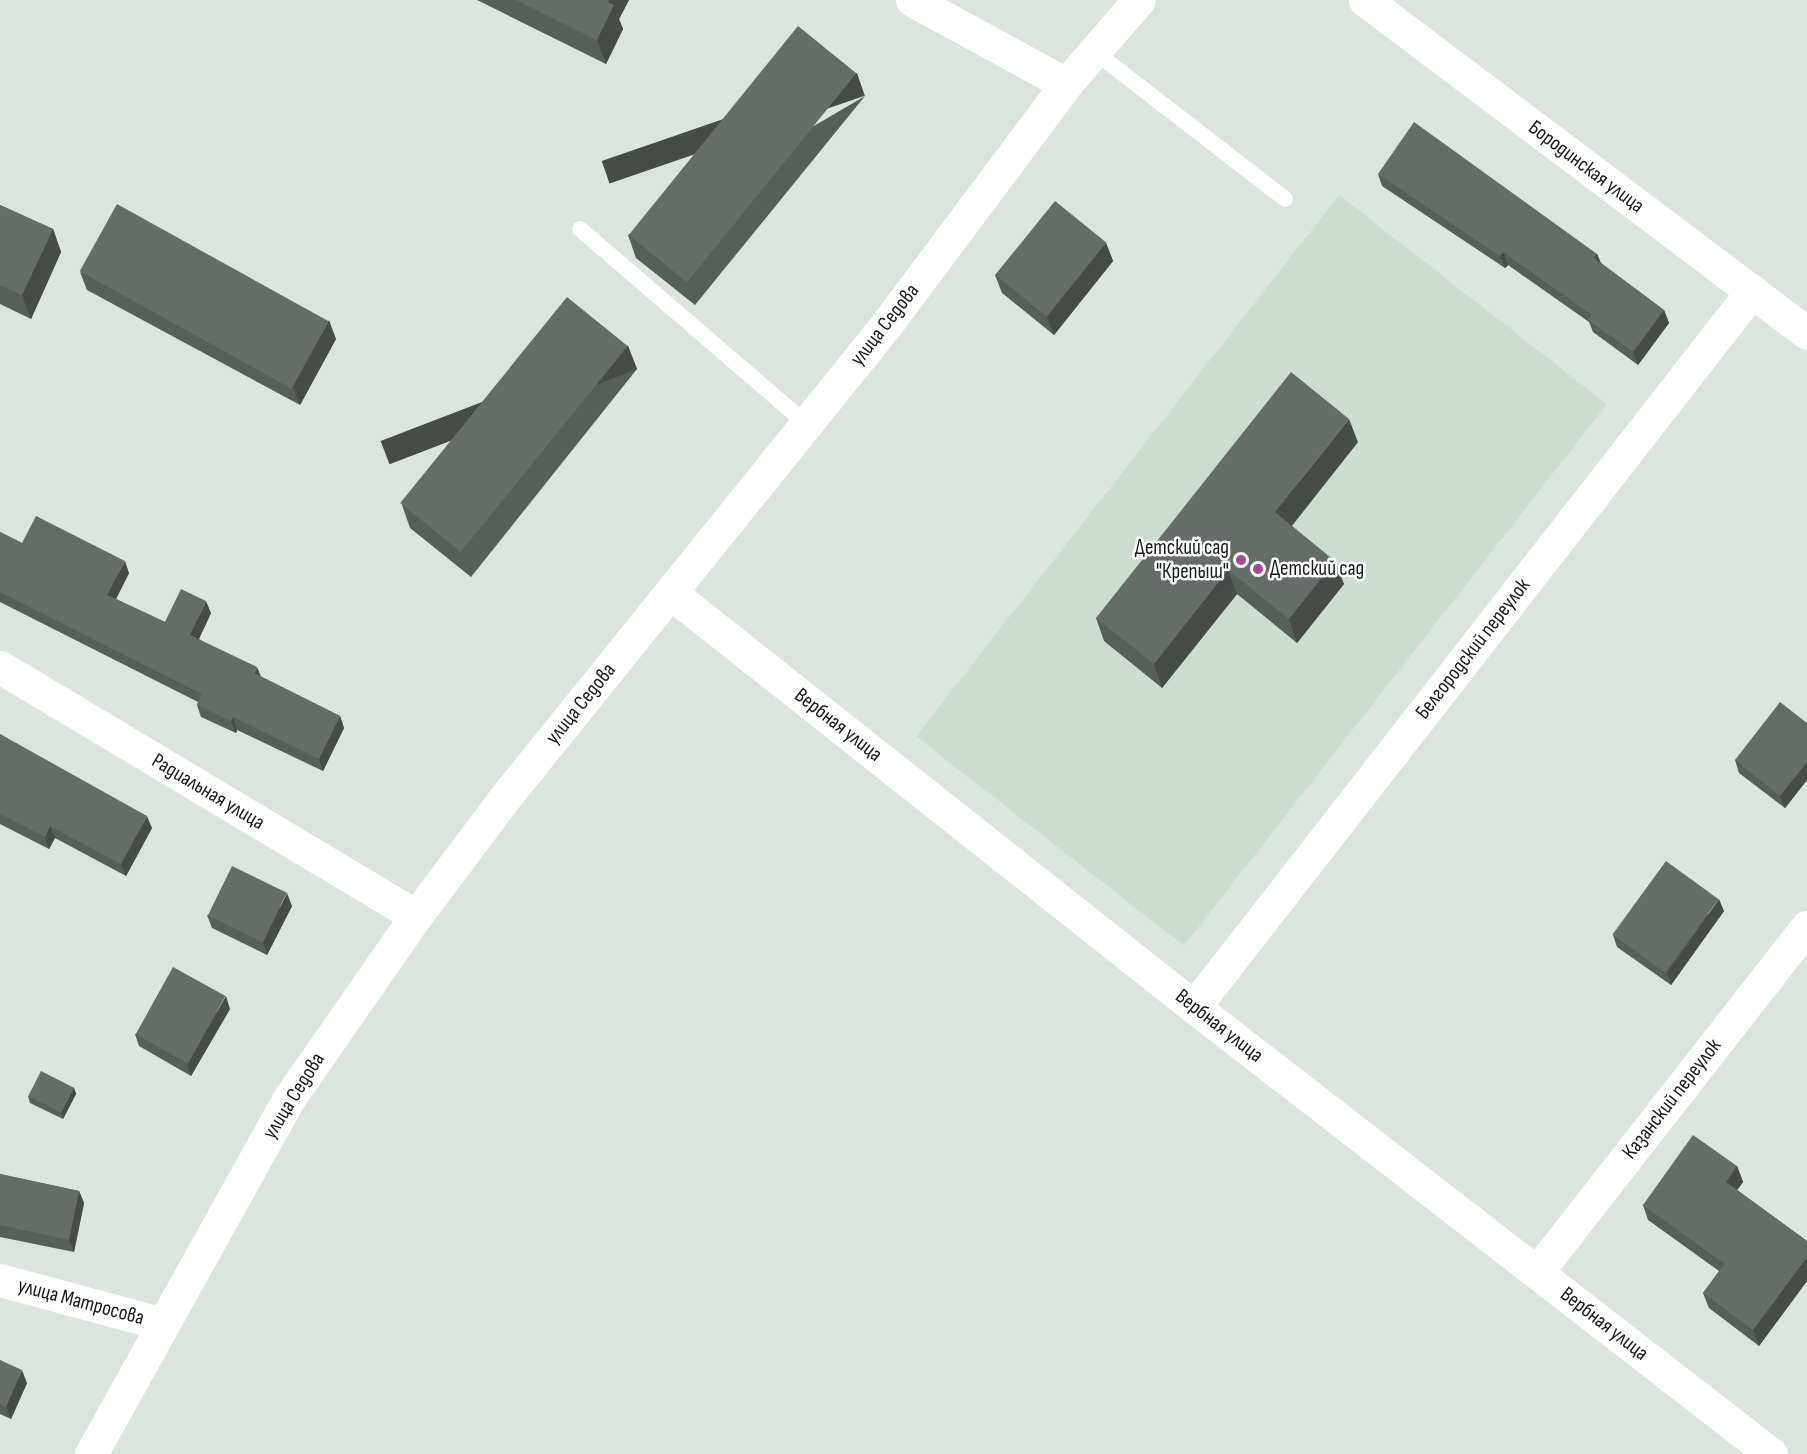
<!DOCTYPE html>
<meta charset="utf-8">
<style>
body{margin:0}
#map{position:relative;width:1807px;height:1454px;overflow:hidden;background:#dce4de;font-family:"Sofia Sans Condensed",sans-serif}
div>[style]{position:absolute}
.built>*{inset:0;background:#ccdcd1;transform-origin:0 0}
.lane>*{height:16px;margin:-8px;padding:0 8px;transform-origin:8px;border-radius:8px;background:#fff}
.street>*{height:33px;margin:-16.5px;padding:0 16.5px;transform-origin:16.5px;border-radius:16.5px;background:#fff}
.secondary>*{height:33px;margin:-16.5px;padding:0 16.5px;transform-origin:16.5px;border-radius:16.5px;background:#fff}
.wall>*{inset:0;background:#585e59}
.shaded-wall>*{inset:0;background:#474c49;transform-origin:0 0}
.building>*{inset:0;background:#666d68;transform-origin:0 0}
.dots>*{width:16px;height:16px;translate:-50% -50%;box-sizing:border-box;border:3px solid #fff;border-radius:50%}
span{translate:-50% -50%;white-space:nowrap;text-align:center;line-height:1.15;-webkit-text-stroke:5px #fff;paint-order:stroke}
.street-label{font-size:21px;color:#171a18}
.poi-label{font-size:21px;color:#171a18}
.right{translate:-100% -50%;text-align:right}
.left{translate:0 -50%;text-align:left}
</style>
<div id="map">
<div class="built">
<div style="left:1339px;top:195px;width:340px;height:687px;rotate:38deg"></div>
</div>
<div class="lane">
<div style="left:1095px;top:52px;width:240px;rotate:37.7deg"></div>
<div style="left:580px;top:229px;width:299px;rotate:40.7deg"></div>
</div>
<div class="street">
<div style="left:912px;top:0;width:175px;rotate:28.6deg"></div>
<div style="left:1365px;top:0;width:553px;rotate:36.99deg"></div>
<div style="left:672px;top:594px;width:666px;rotate:38.35deg"></div>
<div style="left:1194px;top:1007px;width:730px;rotate:37.76deg"></div>
<div style="left:0;top:667px;width:485px;rotate:30.9deg"></div>
<div style="left:1194px;top:1007px;width:908px;rotate:-52.07deg"></div>
<div style="left:1537px;top:1272px;width:438px;rotate:-52deg"></div>
<div style="left:0;top:1280px;width:169px;rotate:15.1deg"></div>
</div>
<div class="secondary">
<div style="left:91px;top:1454px;width:409px;rotate:-60.9deg"></div>
<div style="left:290px;top:1097px;width:221px;rotate:-55.2deg"></div>
<div style="left:416px;top:916px;width:145px;rotate:-53.1deg"></div>
<div style="left:503px;top:800px;width:610px;rotate:-51.12deg"></div>
<div style="left:886px;top:325px;width:301px;rotate:-53.2deg"></div>
<div style="left:1066px;top:84px;width:111px;rotate:-49deg"></div>
</div>
<div class="wall">
<div style="clip-path:polygon(477px 0,629px 0,619px 19px,623px 29px,606px 64px)"></div>
<div style="clip-path:polygon(865px 96px,695px 305px,636px 258px,628px 235px)"></div>
<div style="clip-path:polygon(1378px 174px,1597px 254px,1601px 263px,1664px 310px,1669px 323px,1638px 365px,1593px 332px,1589px 322px,1508px 265px,1505px 268px,1382px 186px)"></div>
<div style="clip-path:polygon(0 205px,53px 229px,61px 252px,31px 319px,0 304px)"></div>
<div style="clip-path:polygon(1106px 243px,1113px 261px,1054px 335px,1002px 293px,995px 275px)"></div>
<div style="clip-path:polygon(80px 272px,336px 339px,300px 405px,87px 290px)"></div>
<div style="clip-path:polygon(628px 346px,637px 369px,471px 577px,410px 528px,402px 505px)"></div>
<div style="clip-path:polygon(1358px 442px,1292px 526px,1344px 584px,1297px 643px,1237px 594px,1162px 688px,1104px 641px,1096px 618px)"></div>
<div style="clip-path:polygon(0 532px,22px 543px,129px 573px,116px 599px,165px 622px,211px 613px,199px 639px,260px 676px,340px 716px,344px 728px,323px 771px,237px 730px,236px 733px,201px 717px,197px 705px,198px 702px,0 602px)"></div>
<div style="clip-path:polygon(1807px 723px,1807px 780px,1785px 808px,1739px 773px,1735px 760px)"></div>
<div style="clip-path:polygon(0 734px,152px 828px,126px 876px,55px 838px,49px 849px,0 824px)"></div>
<div style="clip-path:polygon(292px 906px,267px 955px,212px 928px,207px 915px)"></div>
<div style="clip-path:polygon(1724px 911px,1671px 985px,1617px 947px,1613px 935px)"></div>
<div style="clip-path:polygon(230px 1009px,191px 1076px,139px 1046px,135px 1034px)"></div>
<div style="clip-path:polygon(74px 1088px,76px 1094px,63px 1119px,30px 1103px,28px 1096px)"></div>
<div style="clip-path:polygon(1737px 1166px,1743px 1182px,1737px 1190px,1807px 1241px,1807px 1281px,1759px 1346px,1709px 1308px,1703px 1293px,1719px 1271px,1648px 1220px,1643px 1205px)"></div>
<div style="clip-path:polygon(0 1174px,79px 1191px,84px 1203px,74px 1252px,0 1237px)"></div>
<div style="clip-path:polygon(0 1360px,27px 1383px,11px 1419px,0 1414px)"></div>
</div>
<div class="shaded-wall">
<div style="clip-path:polygon(609px 0,629px 0,619px 19px,623px 29px,606px 64px,597px 40px)"></div>
<div style="left:857px;top:73px;width:24px;height:270px;rotate:71deg"></div>
<div style="clip-path:polygon(53px 229px,61px 252px,31px 319px,22px 295px)"></div>
<div style="clip-path:polygon(1106px 243px,1113px 261px,1054px 335px,1047px 317px)"></div>
<div style="clip-path:polygon(1503px 252px,1508px 265px,1505px 268px,1500px 256px)"></div>
<div style="clip-path:polygon(1597px 254px,1602px 266px,1594px 258px)"></div>
<div style="clip-path:polygon(1664px 310px,1669px 323px,1638px 365px,1633px 352px)"></div>
<div style="clip-path:polygon(329px 320px,336px 339px,300px 405px,293px 387px)"></div>
<div style="left:628px;top:346px;width:25px;height:265px;rotate:69deg"></div>
<div style="clip-path:polygon(1349px 419px,1358px 442px,1283px 536px,1275px 512px)"></div>
<div style="clip-path:polygon(125px 561px,129px 573px,112px 607px,107px 595px)"></div>
<div style="clip-path:polygon(1335px 561px,1344px 584px,1297px 643px,1289px 619px)"></div>
<div style="clip-path:polygon(1228px 570px,1237px 594px,1162px 688px,1154px 664px)"></div>
<div style="clip-path:polygon(206px 601px,211px 613px,195px 647px,190px 635px)"></div>
<div style="clip-path:polygon(257px 667px,262px 679px,254px 673px)"></div>
<div style="clip-path:polygon(340px 716px,344px 728px,323px 771px,319px 759px)"></div>
<div style="clip-path:polygon(233px 717px,237px 730px,236px 733px,231px 721px)"></div>
<div style="clip-path:polygon(1807px 762px,1807px 780px,1785px 808px,1780px 796px)"></div>
<div style="clip-path:polygon(147px 816px,152px 828px,126px 876px,121px 864px)"></div>
<div style="clip-path:polygon(50px 826px,55px 838px,49px 849px,45px 837px)"></div>
<div style="clip-path:polygon(287px 893px,292px 906px,267px 955px,263px 943px)"></div>
<div style="clip-path:polygon(1719px 899px,1724px 911px,1671px 985px,1667px 973px)"></div>
<div style="clip-path:polygon(226px 996px,230px 1009px,191px 1076px,187px 1064px)"></div>
<div style="clip-path:polygon(74px 1088px,76px 1094px,63px 1119px,61px 1113px)"></div>
<div style="clip-path:polygon(1737px 1166px,1743px 1182px,1732px 1197px,1726px 1182px)"></div>
<div style="clip-path:polygon(79px 1191px,84px 1203px,74px 1252px,69px 1240px)"></div>
<div style="clip-path:polygon(1807px 1257px,1807px 1281px,1759px 1346px,1753px 1330px)"></div>
<div style="clip-path:polygon(22px 1370px,27px 1383px,11px 1419px,6px 1407px)"></div>
</div>
<div class="building">
<div style="clip-path:polygon(516px 0,609px 0,608px 2px,614px 5px,597px 40px)"></div>
<div style="left:798px;top:26px;width:75px;height:269px;rotate:39deg"></div>
<div style="clip-path:polygon(1414px 122px,1597px 254px,1594px 258px,1664px 310px,1633px 352px,1588px 320px,1592px 315px,1503px 252px,1500px 256px,1378px 174px)"></div>
<div style="left:1055px;top:201px;width:66px;height:95px;rotate:39deg"></div>
<div style="left:117px;top:204px;width:242px;height:77px;rotate:29deg"></div>
<div style="clip-path:polygon(0 205px,53px 229px,22px 295px,0 285px)"></div>
<div style="left:567px;top:297px;width:78px;height:265px;rotate:39deg"></div>
<div style="clip-path:polygon(1291px 372px,1349px 419px,1275px 512px,1335px 561px,1289px 619px,1228px 570px,1154px 664px,1096px 618px)"></div>
<div style="clip-path:polygon(36px 516px,125px 561px,107px 595px,165px 622px,181px 589px,206px 601px,190px 635px,257px 667px,254px 673px,340px 716px,319px 759px,233px 717px,231px 721px,197px 705px,202px 694px,0 592px,0 532px,22px 543px)"></div>
<div style="clip-path:polygon(1780px 702px,1807px 723px,1807px 762px,1780px 796px,1735px 760px)"></div>
<div style="clip-path:polygon(0 734px,147px 816px,121px 864px,50px 826px,45px 837px,0 814px)"></div>
<div style="left:1666px;top:861px;width:65px;height:91px;rotate:36deg"></div>
<div style="left:232px;top:866px;width:61px;height:55px;rotate:26deg"></div>
<div style="left:173px;top:967px;width:60px;height:77px;rotate:29deg"></div>
<div style="left:41px;top:1071px;width:37px;height:28px;rotate:27deg"></div>
<div style="clip-path:polygon(1693px 1135px,1737px 1166px,1726px 1182px,1807px 1241px,1807px 1257px,1753px 1330px,1703px 1293px,1725px 1264px,1643px 1205px)"></div>
<div style="clip-path:polygon(0 1174px,79px 1191px,69px 1240px,0 1225px)"></div>
<div style="clip-path:polygon(0 1360px,22px 1370px,6px 1407px,0 1404px)"></div>
</div>
<div class="dots">
<div style="left:1241px;top:560px;background:#b0409c"></div>
<div style="left:1258px;top:569px;background:#b0409c"></div>
</div>
<div class="street-label">
<span style="left:1586px;top:167px;rotate:37deg">Бородинская улица</span>
<span style="left:885px;top:325px;rotate:-52deg">улица Седова</span>
<span style="left:1473px;top:649px;rotate:-52deg">Белгородский переулок</span>
<span style="left:581px;top:704px;rotate:-51deg">улица Седова</span>
<span style="left:838px;top:725px;rotate:38deg">Вербная улица</span>
<span style="left:208px;top:792px;rotate:31deg">Радиальная улица</span>
<span style="left:1219px;top:1026px;rotate:38deg">Вербная улица</span>
<span style="left:294px;top:1096px;rotate:-58deg">улица Седова</span>
<span style="left:1672px;top:1099px;rotate:-52deg">Казанский переулок</span>
<span style="left:81px;top:1302px;rotate:15deg">улица Матросова</span>
<span style="left:1604px;top:1324px;rotate:38deg">Вербная улица</span>
</div>
<div class="poi-label">
<span class="right" style="left:1229px;top:560px">Детский сад<br>"Крепыш"</span>
<span class="left" style="left:1270px;top:569px">Детский сад</span>
</div>
</div>
